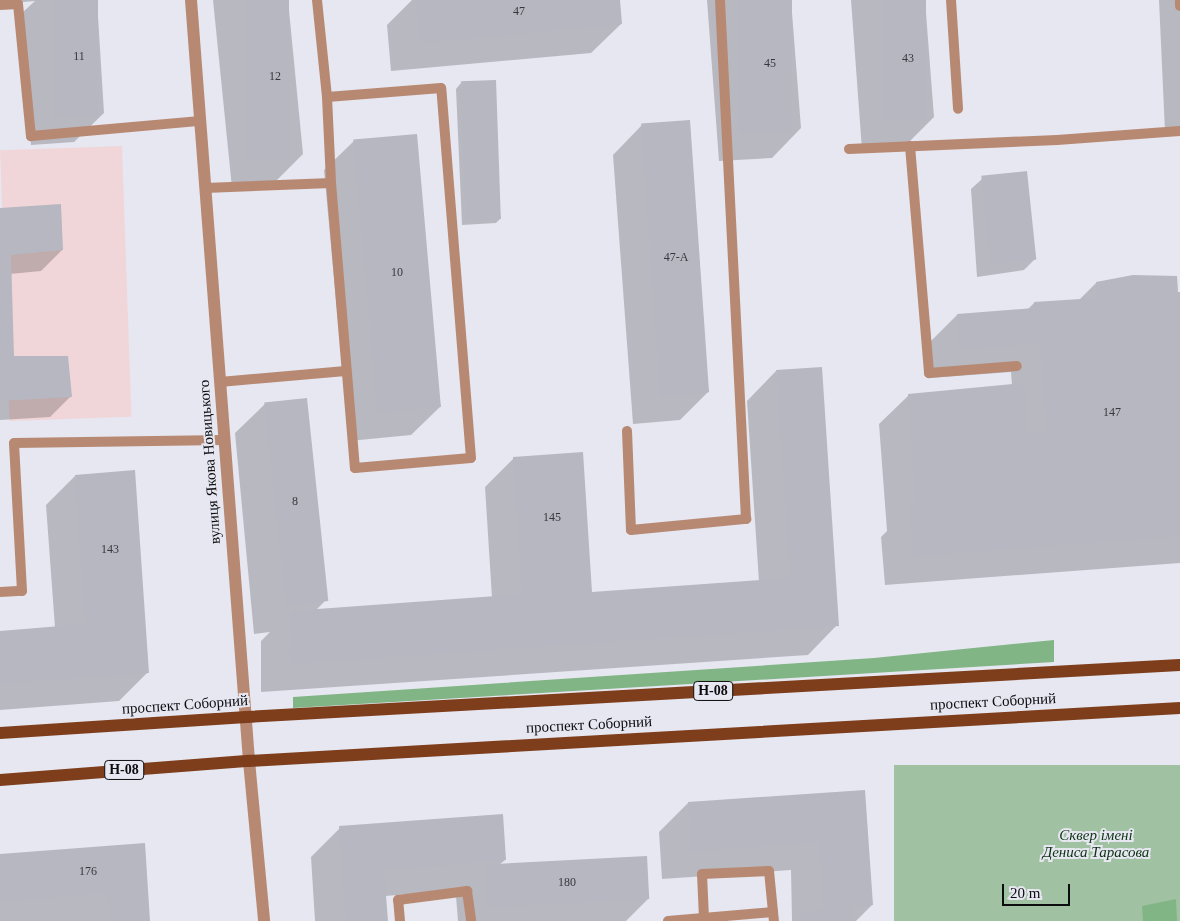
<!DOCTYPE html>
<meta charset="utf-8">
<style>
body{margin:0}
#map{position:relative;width:1180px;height:921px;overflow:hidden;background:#e6e7f1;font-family:Georgia,serif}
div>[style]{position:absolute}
.education>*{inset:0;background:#f1d6d9;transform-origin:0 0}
.green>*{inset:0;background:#a1c2a2;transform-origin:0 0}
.forest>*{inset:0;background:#82b585}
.shadow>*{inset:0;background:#0003}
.building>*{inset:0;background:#b6b7c1;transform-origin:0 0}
.lane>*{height:10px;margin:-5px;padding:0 5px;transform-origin:5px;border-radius:5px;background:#b88972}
.street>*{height:12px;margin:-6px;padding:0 6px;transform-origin:6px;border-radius:6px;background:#b88972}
.primary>*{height:12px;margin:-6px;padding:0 6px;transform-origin:6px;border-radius:6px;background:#7e3e1b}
span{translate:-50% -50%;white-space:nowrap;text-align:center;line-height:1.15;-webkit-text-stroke:4px #e6e7f1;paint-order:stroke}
.number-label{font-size:12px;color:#37383c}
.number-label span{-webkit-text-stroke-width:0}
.shield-label span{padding:1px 4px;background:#e6e7f1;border:1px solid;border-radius:4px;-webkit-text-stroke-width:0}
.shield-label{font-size:14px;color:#0d0d10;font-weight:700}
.street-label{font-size:15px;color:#0d0d10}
.park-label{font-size:15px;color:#0c3212;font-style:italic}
.scale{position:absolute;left:1002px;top:884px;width:68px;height:22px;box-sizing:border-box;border:2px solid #0d0d10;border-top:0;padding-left:6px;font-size:15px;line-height:18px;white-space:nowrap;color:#0d0d10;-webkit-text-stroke:4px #e6e7f1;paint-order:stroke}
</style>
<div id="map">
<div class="education">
<div style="left:122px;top:146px;width:271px;height:122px;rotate:88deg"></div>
</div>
<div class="green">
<div style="left:1180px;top:765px;width:156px;height:286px;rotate:90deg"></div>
</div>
<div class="forest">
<div style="clip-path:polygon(1054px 640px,1054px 662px,293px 708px,293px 697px,874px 658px)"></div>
<div style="clip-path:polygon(1176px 899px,1177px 921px,1143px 921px,1142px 906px)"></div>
</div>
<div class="shadow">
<div style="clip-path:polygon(0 0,97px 0,104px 113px,74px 142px,31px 145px,23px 12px,35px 1px,0 4px)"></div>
<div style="clip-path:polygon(213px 0,288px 0,303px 154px,274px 183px,232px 188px)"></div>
<div style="clip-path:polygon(412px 0,619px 0,621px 24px,591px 53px,391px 71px,387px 25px)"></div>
<div style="clip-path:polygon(707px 0,791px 0,801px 128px,772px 158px,719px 161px)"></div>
<div style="clip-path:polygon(851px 0,925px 0,934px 117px,905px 146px,862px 150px)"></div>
<div style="clip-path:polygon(1159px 0,1180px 0,1180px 131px,1165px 132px)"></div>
<div style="clip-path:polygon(461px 83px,501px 218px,496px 223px,462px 225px,456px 89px)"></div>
<div style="clip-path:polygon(642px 125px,709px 391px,680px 420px,633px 424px,613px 155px)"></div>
<div style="clip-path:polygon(354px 141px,441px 406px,411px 435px,349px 441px,324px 170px)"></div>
<div style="clip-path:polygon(982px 179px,1035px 259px,1024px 270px,977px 277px,971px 189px)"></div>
<div style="clip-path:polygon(0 209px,62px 250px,41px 271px,10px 274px,13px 357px,71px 396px,50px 417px,0 420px)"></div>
<div style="clip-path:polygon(1096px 283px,1180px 293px,1180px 563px,885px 585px,881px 537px,887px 531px,879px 424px,909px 395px,1012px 385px,1011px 372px,930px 378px,928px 344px,957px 315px,1027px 310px,1034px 303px,1079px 300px)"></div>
<div style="clip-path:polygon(776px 371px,837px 625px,808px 655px,261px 692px,261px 641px,270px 632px,254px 634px,235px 433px,265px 404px,326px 600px,316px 610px,492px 598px,485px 487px,514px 458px,591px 593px,759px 582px,747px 401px)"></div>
<div style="clip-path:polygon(75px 476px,148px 672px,119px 701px,0 710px,0 632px,55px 628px,46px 505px)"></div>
<div style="clip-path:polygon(864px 791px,872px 905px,856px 921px,792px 921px,791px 870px,662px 879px,659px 832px,688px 803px)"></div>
<div style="clip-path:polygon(340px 828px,505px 860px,498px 866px,648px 899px,626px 921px,458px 921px,456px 896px,463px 890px,385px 896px,387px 921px,315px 921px,311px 857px)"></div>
<div style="clip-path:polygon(144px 845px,149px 921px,0 921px,0 855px)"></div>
</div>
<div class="building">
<div style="left:53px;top:0;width:45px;height:116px"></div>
<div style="left:245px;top:0;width:44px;height:160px"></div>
<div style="clip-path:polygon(416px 0,620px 0,622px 24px,420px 43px)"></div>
<div style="left:738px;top:0;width:54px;height:133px"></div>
<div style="left:881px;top:0;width:45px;height:121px"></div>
<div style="left:496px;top:80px;width:139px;height:35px;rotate:88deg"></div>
<div style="left:690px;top:120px;width:273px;height:49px;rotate:86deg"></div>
<div style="left:417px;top:134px;width:274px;height:64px;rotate:85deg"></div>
<div style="left:1027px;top:171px;width:89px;height:46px;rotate:84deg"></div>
<div style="clip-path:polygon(61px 204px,63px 250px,11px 255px,14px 356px,68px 356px,72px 397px,0 401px,0 208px)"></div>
<div style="clip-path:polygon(1133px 275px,1177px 276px,1178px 292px,1180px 292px,1180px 536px,913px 556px,910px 506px,916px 506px,908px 394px,1024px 383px,1027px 434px,1046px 433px,1040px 344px,959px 349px,957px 314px,1034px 308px,1034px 302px,1096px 298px,1096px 282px)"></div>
<div style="clip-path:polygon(822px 367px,839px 626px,289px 664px,290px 611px,522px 594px,513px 457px,583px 452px,592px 592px,790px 578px,776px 370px)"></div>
<div style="left:307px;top:398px;width:204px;height:43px;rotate:84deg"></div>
<div style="clip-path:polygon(135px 470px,149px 673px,0 683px,0 631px,85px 624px,75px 475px)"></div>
<div style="clip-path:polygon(865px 790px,873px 905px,852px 907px,853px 921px,800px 921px,799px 912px,824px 910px,819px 842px,691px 851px,688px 802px)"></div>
<div style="clip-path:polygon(503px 814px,506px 860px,384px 870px,388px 921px,346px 921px,339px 826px)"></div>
<div style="clip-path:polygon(145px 843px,150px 921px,110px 921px,108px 893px,0 901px,0 854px)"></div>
<div style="left:647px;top:856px;width:43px;height:162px;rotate:87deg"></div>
</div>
<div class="lane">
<div style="left:317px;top:0;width:98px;rotate:84.1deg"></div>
<div style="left:327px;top:97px;width:86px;rotate:87.3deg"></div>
<div style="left:331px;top:183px;width:286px;rotate:85.2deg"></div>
<div style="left:355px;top:468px;width:116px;rotate:-4.9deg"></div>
<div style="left:471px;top:458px;width:371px;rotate:-94.6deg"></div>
<div style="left:441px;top:88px;width:114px;rotate:175.5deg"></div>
<div style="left:951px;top:0;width:109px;rotate:86.3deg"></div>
<div style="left:1180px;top:0;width:6px;rotate:90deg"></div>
<div style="left:0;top:5px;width:18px;rotate:-3deg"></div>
<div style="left:18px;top:4px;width:133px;rotate:84.4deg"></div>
<div style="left:31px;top:136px;width:170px;rotate:-5.1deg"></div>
<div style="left:910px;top:146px;width:228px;rotate:85.2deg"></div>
<div style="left:929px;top:373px;width:88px;rotate:-4.5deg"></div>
<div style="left:849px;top:149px;width:208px;rotate:-2.5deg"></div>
<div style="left:1057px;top:140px;width:123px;rotate:-4.2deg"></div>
<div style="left:205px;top:188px;width:126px;rotate:-2.3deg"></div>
<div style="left:220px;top:382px;width:126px;rotate:-5deg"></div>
<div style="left:627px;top:431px;width:99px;rotate:87.7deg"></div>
<div style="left:631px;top:530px;width:116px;rotate:-5.5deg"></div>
<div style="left:746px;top:519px;width:520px;rotate:-92.87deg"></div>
<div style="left:0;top:592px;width:22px;rotate:-3deg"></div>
<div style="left:22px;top:591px;width:148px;rotate:-93.1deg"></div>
<div style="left:14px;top:443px;width:210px;rotate:-0.8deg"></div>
<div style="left:704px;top:918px;width:44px;rotate:-92.6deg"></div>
<div style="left:702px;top:874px;width:67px;rotate:-2.6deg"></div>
<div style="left:769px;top:871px;width:41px;rotate:84.4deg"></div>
<div style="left:400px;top:921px;width:21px;rotate:-95deg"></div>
<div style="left:398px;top:900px;width:70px;rotate:-7.4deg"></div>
<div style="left:467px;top:891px;width:30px;rotate:82deg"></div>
<div style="left:668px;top:921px;width:105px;rotate:-4.9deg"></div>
<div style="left:773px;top:912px;width:9px;rotate:84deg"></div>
</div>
<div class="street">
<div style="left:191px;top:0;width:763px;rotate:85.64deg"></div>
<div style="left:249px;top:761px;width:161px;rotate:84.6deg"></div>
</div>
<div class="primary">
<div style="left:0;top:733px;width:247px;rotate:-3.7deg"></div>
<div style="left:246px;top:717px;width:935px;rotate:-3.19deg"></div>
<div style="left:0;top:780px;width:250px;rotate:-4.4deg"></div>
<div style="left:249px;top:761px;width:933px;rotate:-3.26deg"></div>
</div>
<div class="number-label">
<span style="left:519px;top:12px">47</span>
<span style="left:79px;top:57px">11</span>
<span style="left:908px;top:59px">43</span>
<span style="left:770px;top:64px">45</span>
<span style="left:275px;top:77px">12</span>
<span style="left:676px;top:258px">47-А</span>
<span style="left:397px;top:273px">10</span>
<span style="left:1112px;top:413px">147</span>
<span style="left:295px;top:502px">8</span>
<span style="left:552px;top:518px">145</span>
<span style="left:110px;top:550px">143</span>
<span style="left:88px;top:872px">176</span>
<span style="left:567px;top:883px">180</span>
</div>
<div class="shield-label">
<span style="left:713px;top:691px">Н-08</span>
<span style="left:124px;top:770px">Н-08</span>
</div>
<div class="street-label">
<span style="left:210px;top:462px;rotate:-94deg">вулиця Якова Новицького</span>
<span style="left:993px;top:702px;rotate:-3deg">проспект Соборний</span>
<span style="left:185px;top:705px;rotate:-4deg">проспект Соборний</span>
<span style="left:589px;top:725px;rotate:-3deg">проспект Соборний</span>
</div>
<div class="park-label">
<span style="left:1096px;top:844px">Сквер імені<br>Дениса Тарасова</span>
</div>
<div class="scale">20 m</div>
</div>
